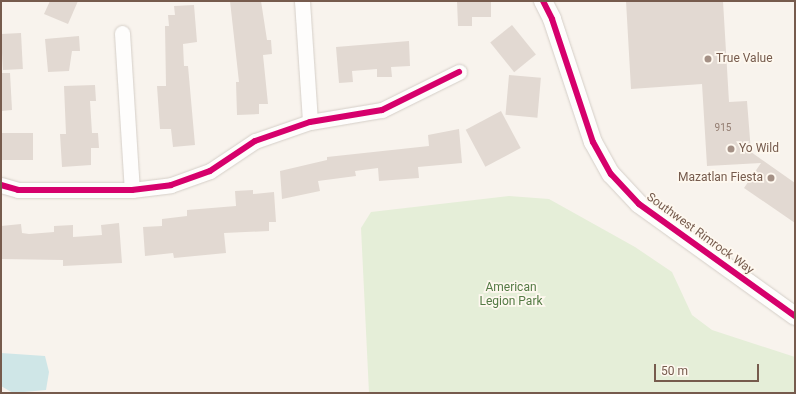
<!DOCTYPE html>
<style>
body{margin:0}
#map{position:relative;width:796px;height:394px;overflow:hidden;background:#f8f3ed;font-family:Roboto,sans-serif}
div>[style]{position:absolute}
.green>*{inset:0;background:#e5eed8}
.water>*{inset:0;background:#cfe6e7}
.building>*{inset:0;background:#e2d9d2;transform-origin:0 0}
.roads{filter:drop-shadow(0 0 1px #d5cfc8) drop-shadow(0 0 1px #d5cfc8)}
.minor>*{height:15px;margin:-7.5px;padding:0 7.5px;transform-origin:7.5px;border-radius:7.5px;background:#fefdfc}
.tertiary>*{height:18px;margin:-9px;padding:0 9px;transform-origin:9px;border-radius:9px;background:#fefdfc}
.cycleway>*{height:6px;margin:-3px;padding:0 3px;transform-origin:3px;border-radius:3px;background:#d6006c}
.dots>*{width:11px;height:11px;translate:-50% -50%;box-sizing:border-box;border:2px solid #fef8ef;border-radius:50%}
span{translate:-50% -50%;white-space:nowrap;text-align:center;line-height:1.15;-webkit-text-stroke:3.5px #fef8ef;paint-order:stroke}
.number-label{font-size:10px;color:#937d71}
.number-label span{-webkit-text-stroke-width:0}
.poi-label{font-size:12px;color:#765b4d}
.left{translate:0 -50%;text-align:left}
.right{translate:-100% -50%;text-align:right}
.street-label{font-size:12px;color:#765b4d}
.park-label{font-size:12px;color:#547b45}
.frame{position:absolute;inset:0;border:2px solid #765b4d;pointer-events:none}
.scale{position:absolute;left:654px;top:364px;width:105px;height:18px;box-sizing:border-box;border:2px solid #765b4d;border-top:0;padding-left:5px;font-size:12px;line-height:14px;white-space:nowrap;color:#765b4d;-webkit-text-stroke:3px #fef8ef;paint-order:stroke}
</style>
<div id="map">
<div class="green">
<div style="clip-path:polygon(509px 196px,549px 199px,635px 247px,672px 272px,692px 315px,712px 330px,795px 357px,795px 393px,369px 393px,361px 228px,371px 212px)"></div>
</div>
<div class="water">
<div style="clip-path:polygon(1px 353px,45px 356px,49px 372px,46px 390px,13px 393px,1px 386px)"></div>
</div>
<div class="building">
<div style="clip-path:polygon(50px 1px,78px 1px,68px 24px,44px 14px)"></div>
<div style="clip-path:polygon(230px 1px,261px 1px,267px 40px,271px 40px,272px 54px,263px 55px,268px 104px,259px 104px,259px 114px,237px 115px,236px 82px,239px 82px)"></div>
<div style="clip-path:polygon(457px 1px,491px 1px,491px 17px,472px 17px,472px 26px,458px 26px)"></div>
<div style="clip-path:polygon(626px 1px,723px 1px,729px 102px,747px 101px,751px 152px,795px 183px,795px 223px,744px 188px,761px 163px,707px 166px,702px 84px,631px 89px)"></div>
<div style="clip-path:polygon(194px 5px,197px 42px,183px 44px,184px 66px,188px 66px,195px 145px,173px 147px,171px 129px,160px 129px,157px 86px,166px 86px,165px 26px,169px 26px,168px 15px,175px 15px,174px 6px)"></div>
<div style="left:512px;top:25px;width:38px;height:28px;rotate:51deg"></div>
<div style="left:21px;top:33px;width:36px;height:20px;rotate:87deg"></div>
<div style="clip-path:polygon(79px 36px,80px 51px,72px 51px,69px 71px,48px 72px,45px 39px)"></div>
<div style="clip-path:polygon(409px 41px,410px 66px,391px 67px,392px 77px,377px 77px,377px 69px,352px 71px,353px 82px,339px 83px,336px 47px)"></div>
<div style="clip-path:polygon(1px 73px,10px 73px,12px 110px,1px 111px)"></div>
<div style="left:509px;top:75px;width:32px;height:40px;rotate:5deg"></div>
<div style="clip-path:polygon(95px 85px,96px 101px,90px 101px,92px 133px,98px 133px,99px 148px,91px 148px,91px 165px,62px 167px,60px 134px,66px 134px,64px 86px)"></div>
<div style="left:501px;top:111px;width:42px;height:40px;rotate:62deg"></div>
<div style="clip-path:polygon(459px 129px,462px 163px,418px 167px,419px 178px,379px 181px,378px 168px,355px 171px,356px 176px,318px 181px,320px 191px,282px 199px,280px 171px,327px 160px,327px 157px,429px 146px,428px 135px)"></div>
<div style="left:1px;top:133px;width:32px;height:27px"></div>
<div style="clip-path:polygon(253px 190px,253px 194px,274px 192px,276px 222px,269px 222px,269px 231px,224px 233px,226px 253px,174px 258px,173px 253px,145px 256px,143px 227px,162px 226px,162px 219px,187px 216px,187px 210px,236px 206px,235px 191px)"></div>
<div style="clip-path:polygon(119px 223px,122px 263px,63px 266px,63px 260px,1px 259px,1px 226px,21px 224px,22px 233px,29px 234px,54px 232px,54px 226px,73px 225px,73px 237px,102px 235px,101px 225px)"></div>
</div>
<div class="roads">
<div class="minor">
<div style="left:302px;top:1px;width:121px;rotate:86.2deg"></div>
<div style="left:122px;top:33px;width:157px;rotate:86.4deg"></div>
<div style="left:1px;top:185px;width:18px;rotate:16deg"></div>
<div style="left:18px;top:190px;width:114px"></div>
<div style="left:132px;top:190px;width:39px;rotate:-7deg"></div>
<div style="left:171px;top:185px;width:41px;rotate:-19.7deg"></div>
<div style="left:210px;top:171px;width:54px;rotate:-33.7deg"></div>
<div style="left:255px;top:141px;width:58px;rotate:-19.1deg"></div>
<div style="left:310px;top:122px;width:73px;rotate:-9.5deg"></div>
<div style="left:382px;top:110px;width:86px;rotate:-26.3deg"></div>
</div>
<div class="tertiary">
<div style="left:543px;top:1px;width:20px;rotate:63deg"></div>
<div style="left:552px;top:19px;width:130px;rotate:71.6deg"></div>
<div style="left:593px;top:142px;width:37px;rotate:61deg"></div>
<div style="left:611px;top:174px;width:41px;rotate:47deg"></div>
<div style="left:639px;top:204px;width:192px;rotate:35.7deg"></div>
</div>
</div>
<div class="cycleway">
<div style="left:543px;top:1px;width:20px;rotate:63deg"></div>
<div style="left:552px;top:19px;width:130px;rotate:71.6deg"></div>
<div style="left:593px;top:142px;width:37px;rotate:61deg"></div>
<div style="left:611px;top:174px;width:41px;rotate:47deg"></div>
<div style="left:639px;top:204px;width:192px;rotate:35.7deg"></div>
<div style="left:1px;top:185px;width:18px;rotate:16deg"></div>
<div style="left:18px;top:190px;width:114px"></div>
<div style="left:132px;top:190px;width:39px;rotate:-7deg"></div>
<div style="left:171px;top:185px;width:41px;rotate:-19.7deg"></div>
<div style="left:210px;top:171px;width:54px;rotate:-33.7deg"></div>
<div style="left:255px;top:141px;width:58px;rotate:-19.1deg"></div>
<div style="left:310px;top:122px;width:73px;rotate:-9.5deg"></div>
<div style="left:382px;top:110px;width:86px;rotate:-26.3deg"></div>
</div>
<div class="dots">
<div style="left:708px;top:59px;background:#a49085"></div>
<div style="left:731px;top:149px;background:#a49085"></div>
<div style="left:771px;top:178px;background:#a49085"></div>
</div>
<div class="number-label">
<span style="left:723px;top:128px">915</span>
</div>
<div class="poi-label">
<span class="left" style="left:716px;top:59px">True Value</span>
<span class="left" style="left:739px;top:149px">Yo Wild</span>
<span class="right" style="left:763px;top:178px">Mazatlan Fiesta</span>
</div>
<div class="street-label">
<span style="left:700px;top:234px;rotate:36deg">Southwest Rimrock Way</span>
</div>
<div class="park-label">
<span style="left:511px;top:295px">American<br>Legion Park</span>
</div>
<div class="frame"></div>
<div class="scale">50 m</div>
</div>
